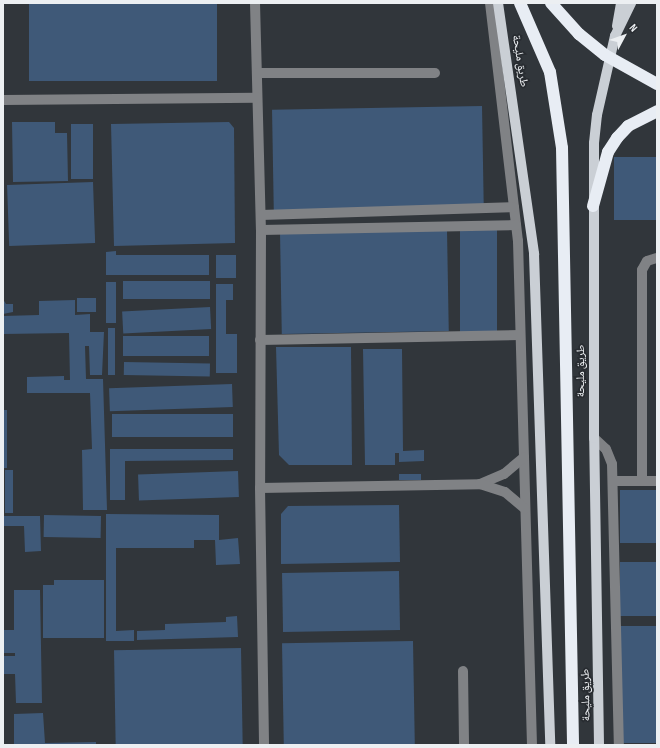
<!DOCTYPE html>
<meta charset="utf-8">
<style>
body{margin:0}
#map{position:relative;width:660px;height:748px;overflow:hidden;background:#31363b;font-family:"Sofia Sans Condensed","Noto Naskh Arabic",sans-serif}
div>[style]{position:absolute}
.building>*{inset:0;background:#3f5978;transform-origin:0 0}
.minor>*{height:10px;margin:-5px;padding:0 5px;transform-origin:5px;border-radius:5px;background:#808285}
.major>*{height:10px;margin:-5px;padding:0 5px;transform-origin:5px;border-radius:5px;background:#cacfd5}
.highway>*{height:12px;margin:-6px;padding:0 6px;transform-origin:6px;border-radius:6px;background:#e8edf4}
.highway-bridge>*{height:12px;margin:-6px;padding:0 6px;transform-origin:6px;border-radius:6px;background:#e8edf4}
span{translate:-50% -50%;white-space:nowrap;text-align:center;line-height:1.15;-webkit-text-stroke:3.5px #282c31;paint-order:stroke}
.street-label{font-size:12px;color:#eceff2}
.frame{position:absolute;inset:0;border:4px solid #eceff2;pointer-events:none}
.north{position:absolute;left:604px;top:16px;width:40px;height:40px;-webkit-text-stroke:3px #282c31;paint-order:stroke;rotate:49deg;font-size:11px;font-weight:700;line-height:16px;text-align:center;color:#eceff2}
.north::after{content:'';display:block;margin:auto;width:14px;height:18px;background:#eceff2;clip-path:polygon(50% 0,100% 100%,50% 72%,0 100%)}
</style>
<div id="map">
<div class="building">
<div style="left:29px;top:3px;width:188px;height:78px"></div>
<div style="left:482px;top:106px;width:102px;height:210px;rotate:89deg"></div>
<div style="clip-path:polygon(12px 122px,55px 122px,55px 133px,67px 133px,68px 181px,13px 182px)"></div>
<div style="clip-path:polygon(229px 122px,234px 128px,235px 243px,114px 246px,111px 124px)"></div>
<div style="left:71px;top:124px;width:22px;height:55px"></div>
<div style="left:657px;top:157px;width:63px;height:43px;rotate:90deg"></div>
<div style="left:93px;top:182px;width:61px;height:86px;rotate:88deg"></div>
<div style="left:497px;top:229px;width:103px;height:37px;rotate:90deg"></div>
<div style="left:447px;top:230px;width:101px;height:167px;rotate:89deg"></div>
<div style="clip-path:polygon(116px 251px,116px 255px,209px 255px,209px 275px,106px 275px,106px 252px)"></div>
<div style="left:216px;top:255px;width:20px;height:23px"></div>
<div style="left:210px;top:281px;width:18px;height:87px;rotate:90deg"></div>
<div style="left:106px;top:282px;width:10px;height:41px"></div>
<div style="clip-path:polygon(216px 284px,233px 284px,233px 300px,226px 300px,226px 334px,237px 334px,237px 373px,216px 373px)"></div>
<div style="left:77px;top:298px;width:19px;height:14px"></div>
<div style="clip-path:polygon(3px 299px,6px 304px,13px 304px,13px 312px,3px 314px)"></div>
<div style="clip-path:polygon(75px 300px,75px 315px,90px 314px,90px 332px,104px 332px,102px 375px,90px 375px,89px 346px,85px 346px,86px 379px,103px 379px,107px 510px,83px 510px,82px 450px,92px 449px,90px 393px,27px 393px,27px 377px,64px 376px,64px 380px,70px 380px,69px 333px,3px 334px,3px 316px,39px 315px,39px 301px)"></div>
<div style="left:210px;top:307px;width:22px;height:88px;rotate:87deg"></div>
<div style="left:108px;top:328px;width:7px;height:47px"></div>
<div style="left:123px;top:336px;width:86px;height:20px"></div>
<div style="clip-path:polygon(276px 347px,351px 347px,352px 465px,289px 465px,279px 455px)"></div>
<div style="clip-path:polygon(363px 349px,402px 349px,403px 451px,424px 450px,424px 461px,399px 462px,399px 453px,395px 453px,395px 465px,365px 465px)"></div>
<div style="left:124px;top:362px;width:86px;height:13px;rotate:1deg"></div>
<div style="left:232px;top:384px;width:23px;height:123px;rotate:88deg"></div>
<div style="left:3px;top:410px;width:4px;height:58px"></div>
<div style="left:233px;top:414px;width:23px;height:121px;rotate:90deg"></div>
<div style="clip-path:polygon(110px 449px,233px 449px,233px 460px,125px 461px,125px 500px,110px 500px)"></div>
<div style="left:5px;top:470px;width:8px;height:43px"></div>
<div style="left:238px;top:471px;width:26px;height:100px;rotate:88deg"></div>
<div style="left:399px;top:474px;width:22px;height:6px"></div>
<div style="left:657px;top:490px;width:53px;height:37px;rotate:90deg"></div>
<div style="clip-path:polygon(399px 505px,400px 562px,281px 564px,281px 514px,288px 506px)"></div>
<div style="clip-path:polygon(106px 514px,219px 515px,219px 540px,238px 538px,240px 564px,216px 565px,215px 540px,194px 540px,194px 548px,116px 548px,116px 631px,134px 630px,134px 641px,106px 641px)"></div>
<div style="left:44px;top:515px;width:57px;height:22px;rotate:1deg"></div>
<div style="clip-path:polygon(3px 516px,40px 516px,41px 551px,25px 552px,24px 526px,3px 526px)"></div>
<div style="left:657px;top:562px;width:54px;height:37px;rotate:90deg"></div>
<div style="left:399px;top:571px;width:59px;height:117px;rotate:89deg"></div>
<div style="clip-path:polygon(54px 580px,104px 580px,104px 638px,43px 638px,43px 585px,54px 585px)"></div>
<div style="clip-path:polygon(14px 590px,40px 590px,42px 703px,16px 703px,15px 674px,3px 674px,3px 656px,15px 656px,15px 653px,3px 653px,3px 630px,14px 630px)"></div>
<div style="clip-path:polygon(237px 616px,238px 637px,137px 640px,137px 631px,165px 630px,165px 624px,226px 622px,226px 617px)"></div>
<div style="left:657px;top:626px;width:117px;height:38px;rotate:90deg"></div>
<div style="left:413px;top:641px;width:104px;height:131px;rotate:89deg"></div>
<div style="left:241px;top:648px;width:97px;height:127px;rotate:89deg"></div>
<div style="clip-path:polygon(43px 713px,45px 743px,96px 742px,96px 745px,14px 745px,14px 714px)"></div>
</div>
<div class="minor">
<div style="left:255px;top:3px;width:227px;rotate:88.5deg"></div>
<div style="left:261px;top:230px;width:258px;rotate:90.2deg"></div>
<div style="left:260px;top:488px;width:257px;rotate:89.1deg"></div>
<div style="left:490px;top:3px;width:240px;rotate:83.3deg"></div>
<div style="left:518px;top:241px;width:504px;rotate:88.41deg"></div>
<div style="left:257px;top:73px;width:178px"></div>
<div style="left:3px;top:100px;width:254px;rotate:-0.5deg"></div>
<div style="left:261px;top:215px;width:253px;rotate:-1.8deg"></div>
<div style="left:261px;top:230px;width:255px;rotate:-1.1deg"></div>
<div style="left:260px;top:340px;width:260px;rotate:-1.1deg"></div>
<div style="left:594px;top:438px;width:16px;rotate:43deg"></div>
<div style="left:606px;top:449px;width:16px;rotate:68deg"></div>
<div style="left:612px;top:464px;width:281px;rotate:88.6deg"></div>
<div style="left:613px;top:481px;width:44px"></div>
<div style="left:642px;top:481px;width:211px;rotate:-90deg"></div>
<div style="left:642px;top:270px;width:10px;rotate:-61deg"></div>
<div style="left:647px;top:261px;width:10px;rotate:-17deg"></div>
<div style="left:480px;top:484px;width:26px;rotate:-23deg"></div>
<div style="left:504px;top:474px;width:26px;rotate:-40deg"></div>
<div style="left:260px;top:488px;width:220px;rotate:-1deg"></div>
<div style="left:480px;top:484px;width:26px;rotate:18deg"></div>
<div style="left:505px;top:492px;width:26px;rotate:40deg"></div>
<div style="left:463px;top:671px;width:74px;rotate:89.2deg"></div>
</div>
<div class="major">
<div style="left:498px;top:3px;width:254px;rotate:81.8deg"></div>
<div style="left:534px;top:254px;width:491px;rotate:88.1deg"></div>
<div style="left:617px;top:26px;width:23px;rotate:-80deg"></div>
<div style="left:599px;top:745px;width:307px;rotate:-90.9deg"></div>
<div style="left:594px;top:438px;width:295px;rotate:-90deg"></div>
<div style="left:594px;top:143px;width:28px;rotate:-84deg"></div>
<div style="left:597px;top:115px;width:81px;rotate:-77.2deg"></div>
<div style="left:615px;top:36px;width:37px;rotate:-64deg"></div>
</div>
<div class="highway">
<div style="left:520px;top:3px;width:75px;rotate:66.5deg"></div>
<div style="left:550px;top:72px;width:77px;rotate:81deg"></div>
<div style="left:562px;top:148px;width:597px;rotate:88.94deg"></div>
<div style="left:593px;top:206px;width:56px;rotate:-74.5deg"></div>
<div style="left:608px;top:152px;width:17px;rotate:-57deg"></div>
<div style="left:617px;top:138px;width:16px;rotate:-47deg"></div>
<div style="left:628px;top:126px;width:33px;rotate:-27deg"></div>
</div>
<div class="highway-bridge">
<div style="left:551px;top:3px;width:42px;rotate:47.9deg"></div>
<div style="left:579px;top:34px;width:33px;rotate:39deg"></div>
<div style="left:605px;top:55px;width:60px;rotate:29.1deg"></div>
</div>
<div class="street-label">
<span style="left:520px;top:61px;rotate:81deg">طريق مليحة</span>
<span style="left:581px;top:371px;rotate:-90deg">طريق مليحة</span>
<span style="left:586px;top:695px;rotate:-91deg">طريق مليحة</span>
</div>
<div class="frame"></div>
<div class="north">N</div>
</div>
